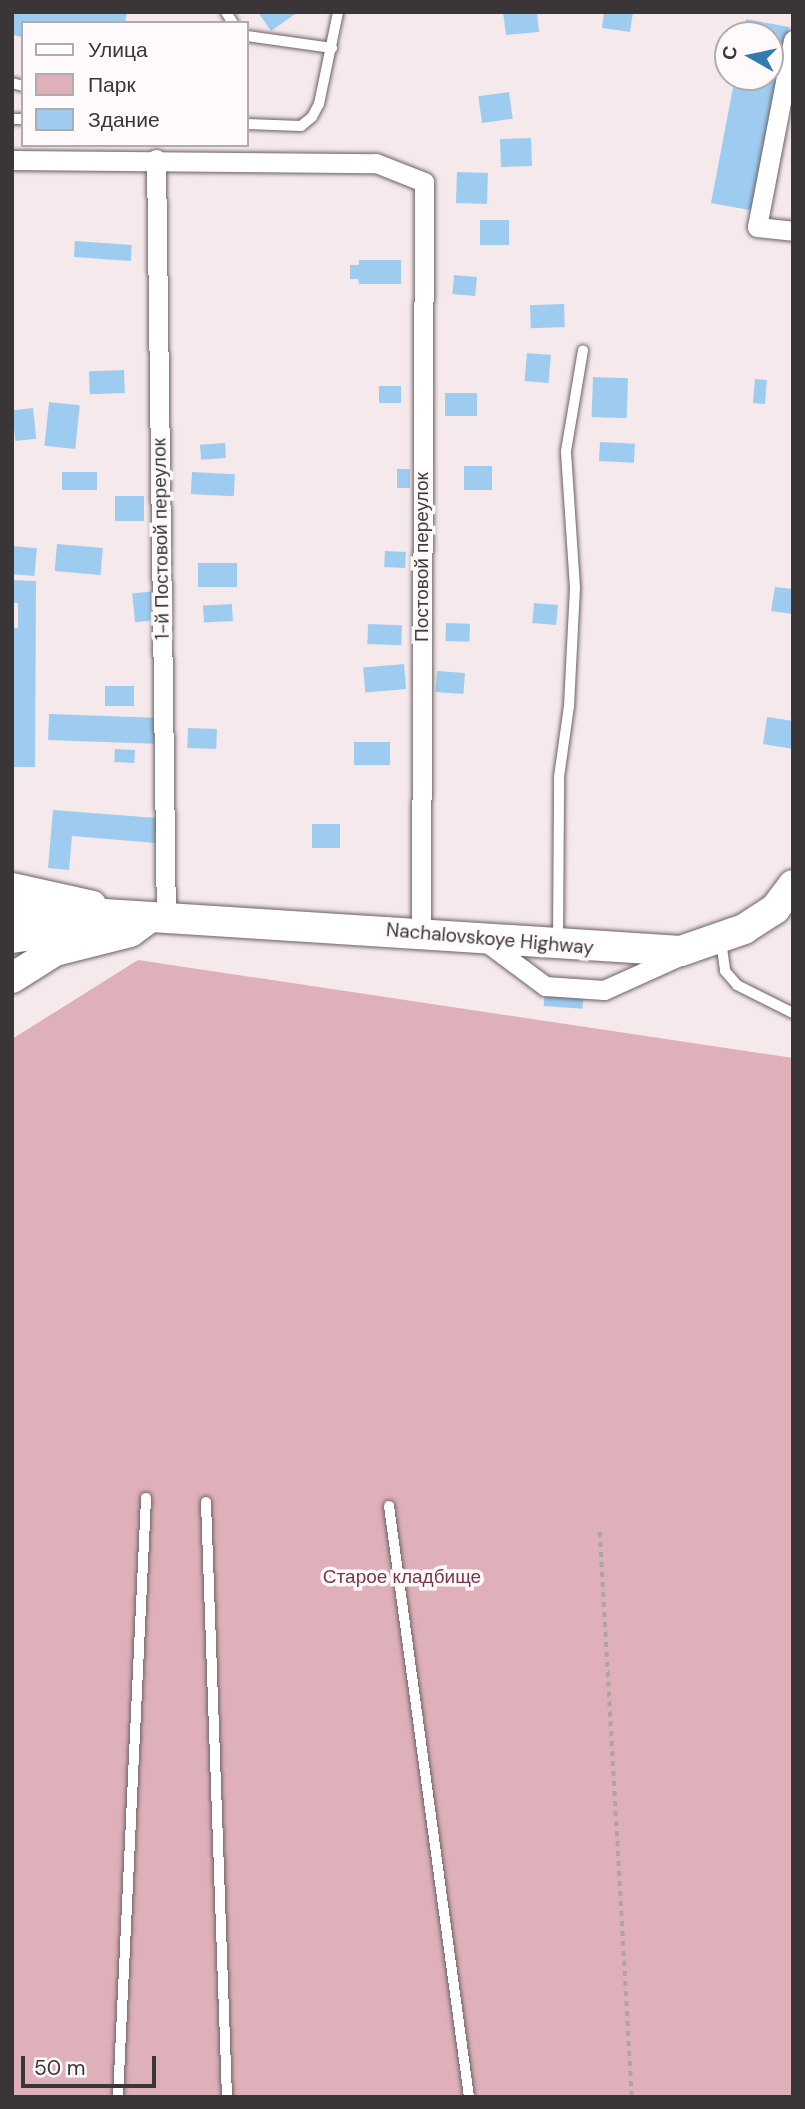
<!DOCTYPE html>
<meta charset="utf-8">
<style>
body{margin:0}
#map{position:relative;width:805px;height:2109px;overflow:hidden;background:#f6e9ec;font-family:"DM Sans",sans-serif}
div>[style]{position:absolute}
.green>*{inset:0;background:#dfb0ba}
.building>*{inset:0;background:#9eccf1;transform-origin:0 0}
.path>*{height:3.5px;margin-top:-1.75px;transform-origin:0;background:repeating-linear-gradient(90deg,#aea4a6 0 5px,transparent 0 10px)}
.roads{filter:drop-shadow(0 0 2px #6c6163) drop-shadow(0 0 2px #6c6163)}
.lane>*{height:10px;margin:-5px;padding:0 5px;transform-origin:5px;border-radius:5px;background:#fff}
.street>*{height:19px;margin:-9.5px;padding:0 9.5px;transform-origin:9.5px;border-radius:9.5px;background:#fff}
.secondary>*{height:26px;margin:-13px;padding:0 13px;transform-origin:13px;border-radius:13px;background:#fff}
.primary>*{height:30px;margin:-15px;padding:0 15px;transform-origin:15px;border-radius:15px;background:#fff}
span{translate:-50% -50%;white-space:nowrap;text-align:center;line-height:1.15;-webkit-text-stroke:7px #fef9fa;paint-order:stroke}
.street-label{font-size:19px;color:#3a3536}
.park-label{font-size:19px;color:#7c354a}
.frame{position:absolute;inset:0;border:14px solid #3a3536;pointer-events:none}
.legend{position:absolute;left:21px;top:21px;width:228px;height:126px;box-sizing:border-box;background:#fef9fa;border:2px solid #b0abac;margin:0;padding:9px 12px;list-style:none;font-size:21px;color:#3a3536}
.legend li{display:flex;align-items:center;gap:14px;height:35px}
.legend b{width:35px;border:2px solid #b0abac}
.north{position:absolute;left:714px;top:21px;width:70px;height:70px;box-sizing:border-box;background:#fef9fa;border:2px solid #b0abac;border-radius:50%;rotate:279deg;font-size:19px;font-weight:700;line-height:28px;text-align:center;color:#3a3536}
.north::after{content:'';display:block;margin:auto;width:24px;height:32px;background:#327baf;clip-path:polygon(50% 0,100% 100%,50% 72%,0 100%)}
.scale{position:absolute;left:21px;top:2056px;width:135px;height:32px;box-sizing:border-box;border:4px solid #3a3536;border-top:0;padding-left:9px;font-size:21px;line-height:24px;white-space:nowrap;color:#3a3536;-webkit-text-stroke:5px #fef9fa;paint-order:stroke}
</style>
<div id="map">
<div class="green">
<div style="clip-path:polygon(138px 960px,793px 1058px,793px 2097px,12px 2097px,12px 1039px)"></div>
</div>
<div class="building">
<div style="clip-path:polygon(12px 12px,127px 12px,125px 23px,23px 23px,23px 37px,12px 35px)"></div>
<div style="clip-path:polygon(258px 12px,298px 12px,271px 31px)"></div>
<div style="clip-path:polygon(503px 12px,537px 12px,539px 32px,506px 35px)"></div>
<div style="clip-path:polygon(604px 12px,633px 12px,630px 32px,602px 28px)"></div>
<div style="clip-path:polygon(746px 19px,789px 27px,755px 211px,711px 203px,735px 77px,770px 77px,770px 35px,743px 35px)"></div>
<div style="left:509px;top:92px;width:27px;height:31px;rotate:82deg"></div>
<div style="left:531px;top:138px;width:28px;height:31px;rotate:88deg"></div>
<div style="left:457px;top:172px;width:31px;height:31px;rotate:2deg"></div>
<div style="left:480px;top:220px;width:29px;height:25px"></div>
<div style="left:75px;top:241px;width:57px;height:16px;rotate:4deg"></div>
<div style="clip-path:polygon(359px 260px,401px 260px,401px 284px,359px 284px,358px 279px,350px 279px,350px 265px,359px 265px)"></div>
<div style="left:454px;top:275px;width:23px;height:19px;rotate:5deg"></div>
<div style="left:564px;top:304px;width:23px;height:34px;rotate:88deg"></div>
<div style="left:527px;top:353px;width:24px;height:28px;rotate:5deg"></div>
<div style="left:124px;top:370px;width:23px;height:35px;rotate:88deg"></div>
<div style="left:593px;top:377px;width:35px;height:40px;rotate:2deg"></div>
<div style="left:755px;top:379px;width:12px;height:24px;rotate:5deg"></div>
<div style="left:401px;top:386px;width:17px;height:22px;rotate:90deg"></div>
<div style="left:445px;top:393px;width:32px;height:23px"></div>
<div style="left:49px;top:402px;width:31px;height:44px;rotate:6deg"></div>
<div style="left:33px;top:408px;width:31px;height:21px;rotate:84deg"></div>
<div style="left:600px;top:442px;width:35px;height:19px;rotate:3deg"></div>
<div style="left:225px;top:443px;width:15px;height:25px;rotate:86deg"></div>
<div style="left:464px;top:466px;width:28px;height:24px"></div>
<div style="left:397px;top:469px;width:13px;height:19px"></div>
<div style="left:62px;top:472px;width:35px;height:18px"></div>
<div style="left:192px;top:472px;width:43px;height:22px;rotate:3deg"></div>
<div style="left:144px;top:496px;width:25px;height:29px;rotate:90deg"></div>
<div style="left:57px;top:544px;width:46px;height:27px;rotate:5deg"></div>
<div style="left:12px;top:546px;width:25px;height:28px;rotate:5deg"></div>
<div style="left:385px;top:551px;width:21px;height:16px;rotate:3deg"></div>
<div style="left:198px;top:563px;width:39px;height:24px"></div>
<div style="clip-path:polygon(12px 580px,36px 581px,35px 767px,13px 767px,12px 628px,18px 628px,18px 603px,12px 603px)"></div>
<div style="clip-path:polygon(775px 587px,793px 589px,793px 614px,771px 611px)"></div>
<div style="left:156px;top:591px;width:29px;height:24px;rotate:84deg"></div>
<div style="left:534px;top:603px;width:24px;height:20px;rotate:5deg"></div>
<div style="left:232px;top:604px;width:17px;height:29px;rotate:87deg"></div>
<div style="left:446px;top:623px;width:24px;height:18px;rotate:2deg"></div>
<div style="left:368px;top:624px;width:34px;height:20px;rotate:2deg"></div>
<div style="left:404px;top:664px;width:25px;height:41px;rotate:85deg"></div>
<div style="left:437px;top:671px;width:28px;height:21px;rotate:4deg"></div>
<div style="left:105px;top:686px;width:29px;height:20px"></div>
<div style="left:49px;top:714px;width:106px;height:26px;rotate:2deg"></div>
<div style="clip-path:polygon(767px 717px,793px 721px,793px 749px,763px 744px)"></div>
<div style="left:188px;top:728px;width:29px;height:20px;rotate:2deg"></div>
<div style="left:390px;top:742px;width:23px;height:36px;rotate:90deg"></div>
<div style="left:115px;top:749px;width:20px;height:13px;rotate:3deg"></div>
<div style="clip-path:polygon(53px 810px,157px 818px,155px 843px,72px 836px,69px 870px,48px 868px)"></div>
<div style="left:312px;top:824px;width:28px;height:24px"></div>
<div style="left:545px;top:986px;width:39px;height:20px;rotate:4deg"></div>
</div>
<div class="path">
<div style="left:600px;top:1532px;width:566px;rotate:86.76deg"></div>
</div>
<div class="roads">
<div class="lane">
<div style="left:226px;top:12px;width:13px;rotate:58deg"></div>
<div style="left:247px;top:36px;width:86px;rotate:8deg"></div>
<div style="left:12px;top:83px;width:11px;rotate:15deg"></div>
<div style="left:12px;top:119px;width:11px"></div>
<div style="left:247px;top:124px;width:54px;rotate:2.1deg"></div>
<div style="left:301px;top:126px;width:14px;rotate:-39deg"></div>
<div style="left:312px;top:117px;width:15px;rotate:-62deg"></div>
<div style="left:319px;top:104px;width:94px;rotate:-78.3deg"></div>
<div style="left:558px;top:939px;width:162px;rotate:-89.6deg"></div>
<div style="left:559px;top:777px;width:72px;rotate:-82deg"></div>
<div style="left:569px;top:706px;width:118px;rotate:-87.1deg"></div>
<div style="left:575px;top:588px;width:137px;rotate:-93.8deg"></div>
<div style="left:566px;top:451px;width:102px;rotate:-80.4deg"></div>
<div style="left:721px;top:941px;width:30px;rotate:82deg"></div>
<div style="left:725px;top:971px;width:18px;rotate:49deg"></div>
<div style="left:737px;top:985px;width:63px;rotate:26.6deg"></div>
<div style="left:206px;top:1502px;width:595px;rotate:87.98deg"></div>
<div style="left:389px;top:1506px;width:596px;rotate:82.29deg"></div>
<div style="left:118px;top:2097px;width:600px;rotate:-87.32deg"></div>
</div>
<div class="street">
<div style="left:793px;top:40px;width:190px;rotate:100.9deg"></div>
<div style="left:757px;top:227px;width:36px;rotate:6deg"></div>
<div style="left:156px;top:159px;width:759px;rotate:89.25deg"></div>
<div style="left:12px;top:160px;width:364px;rotate:0.5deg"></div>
<div style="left:376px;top:163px;width:52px;rotate:21.6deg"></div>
<div style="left:424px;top:182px;width:750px;rotate:90.23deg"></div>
<div style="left:482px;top:939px;width:79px;rotate:36.7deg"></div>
<div style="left:545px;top:986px;width:59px;rotate:3.9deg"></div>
<div style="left:604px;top:990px;width:88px;rotate:-24.2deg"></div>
</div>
<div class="secondary">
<div style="left:12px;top:886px;width:83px;rotate:12.5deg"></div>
</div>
<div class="primary">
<div style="left:12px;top:913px;width:46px;rotate:-2.5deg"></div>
<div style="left:58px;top:911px;width:624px;rotate:3.67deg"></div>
<div style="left:681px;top:951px;width:67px;rotate:-19.2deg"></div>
<div style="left:744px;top:929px;width:37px;rotate:-33deg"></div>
<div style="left:775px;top:909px;width:30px;rotate:-53deg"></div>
<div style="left:12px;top:938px;width:72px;rotate:-8.8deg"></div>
<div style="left:12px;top:978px;width:51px;rotate:-32.1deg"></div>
<div style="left:55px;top:951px;width:77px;rotate:-14.2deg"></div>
<div style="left:130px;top:932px;width:24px;rotate:-36deg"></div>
</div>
</div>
<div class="street-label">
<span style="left:161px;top:539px;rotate:-91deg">1-й Постовой переулок</span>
<span style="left:422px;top:557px;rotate:-90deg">Постовой переулок</span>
<span style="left:490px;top:939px;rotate:5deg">Nachalovskoye Highway</span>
</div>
<div class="park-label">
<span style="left:402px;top:1577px">Старое кладбище</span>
</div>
<div class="frame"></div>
<ul class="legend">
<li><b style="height:9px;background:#fff"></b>Улица</li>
<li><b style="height:19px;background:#dfb0ba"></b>Парк</li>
<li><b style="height:19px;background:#9eccf1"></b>Здание</li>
</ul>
<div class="north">С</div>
<div class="scale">50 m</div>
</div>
